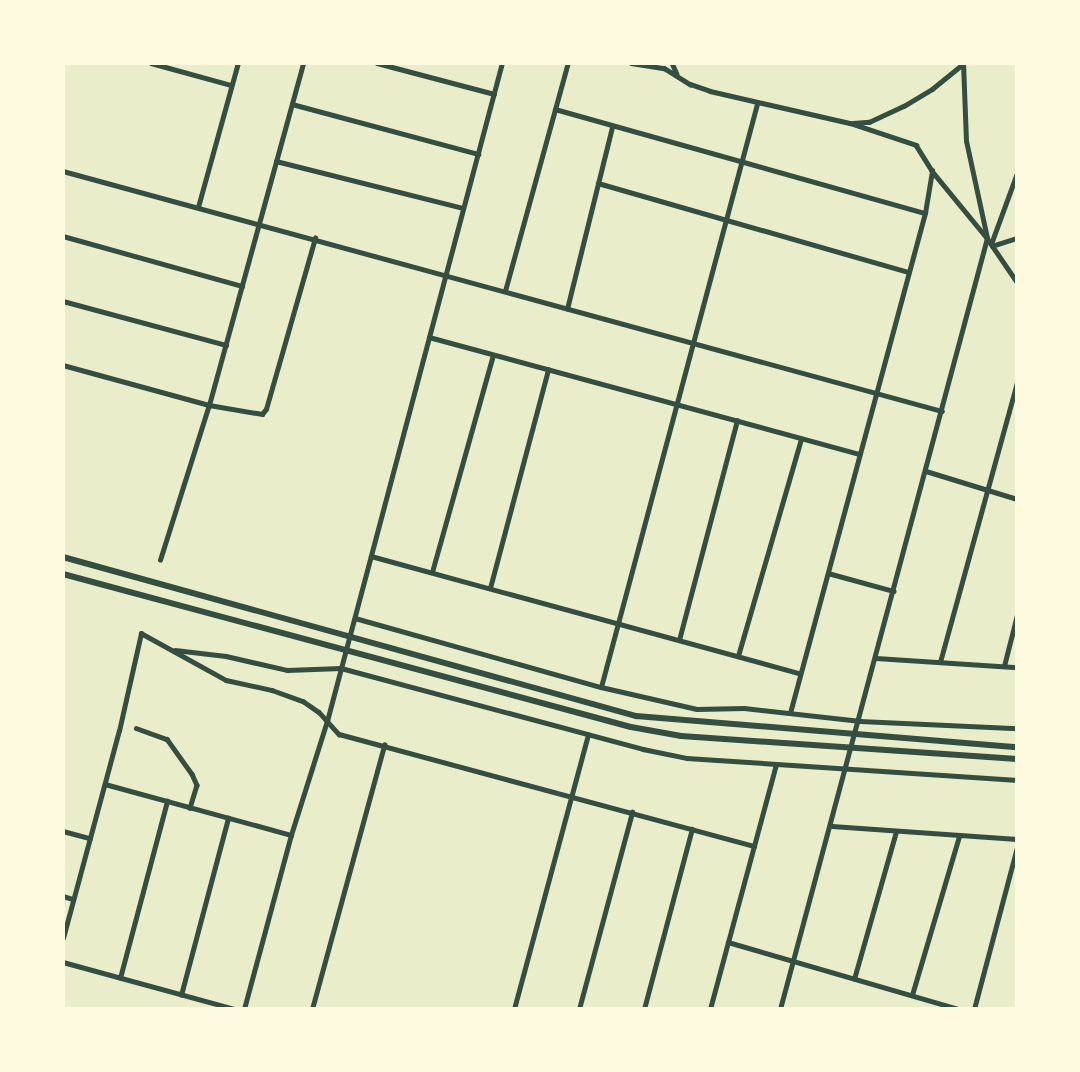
<!DOCTYPE html>
<style>
body{margin:0}
#map{position:relative;width:1080px;height:1072px;overflow:hidden;background:#e9edc9;font-family:"DejaVu Sans",sans-serif}
div>[style]{position:absolute}
.minor>*{height:4.5px;margin:-2.25px;padding:0 2.25px;transform-origin:2.25px;border-radius:2.25px;background:#344e41}
.primary>*{height:6px;margin:-3px;padding:0 3px;transform-origin:3px;border-radius:3px;background:#344e41}
span{translate:-50% -50%;white-space:nowrap;text-align:center;line-height:1.15;-webkit-text-stroke:7px #fefae0;paint-order:stroke}
.frame{position:absolute;inset:0;border:65px solid #fefae0;pointer-events:none}
</style>
<div id="map">
<div class="minor">
<div style="left:151px;top:63px;width:83px;rotate:15.4deg"></div>
<div style="left:377px;top:63px;width:121px;rotate:14.8deg"></div>
<div style="left:631px;top:63px;width:33px;rotate:9deg"></div>
<div style="left:664px;top:68px;width:31px;rotate:32deg"></div>
<div style="left:690px;top:84px;width:21px;rotate:19deg"></div>
<div style="left:710px;top:91px;width:144px;rotate:12.9deg"></div>
<div style="left:850px;top:123px;width:70px;rotate:18.4deg"></div>
<div style="left:916px;top:145px;width:31px;rotate:58deg"></div>
<div style="left:932px;top:171px;width:87px;rotate:50.6deg"></div>
<div style="left:987px;top:238px;width:53px;rotate:55.7deg"></div>
<div style="left:672px;top:63px;width:12px;rotate:66deg"></div>
<div style="left:292px;top:104px;width:193px;rotate:15deg"></div>
<div style="left:555px;top:109px;width:384px;rotate:15.7deg"></div>
<div style="left:853px;top:123px;width:16px;rotate:-4deg"></div>
<div style="left:869px;top:122px;width:38px;rotate:-25deg"></div>
<div style="left:904px;top:106px;width:33px;rotate:-31deg"></div>
<div style="left:932px;top:89px;width:40px;rotate:-39deg"></div>
<div style="left:276px;top:161px;width:193px;rotate:14.1deg"></div>
<div style="left:63px;top:171px;width:911px;rotate:15.27deg"></div>
<div style="left:598px;top:183px;width:323px;rotate:16deg"></div>
<div style="left:198px;top:207px;width:149px;rotate:-74.5deg"></div>
<div style="left:63px;top:236px;width:186px;rotate:15.6deg"></div>
<div style="left:991px;top:244px;width:76px;rotate:-69.9deg"></div>
<div style="left:992px;top:246px;width:26px;rotate:-18deg"></div>
<div style="left:505px;top:291px;width:237px;rotate:-74.6deg"></div>
<div style="left:63px;top:301px;width:169px;rotate:15.1deg"></div>
<div style="left:567px;top:309px;width:187px;rotate:-76.1deg"></div>
<div style="left:429px;top:337px;width:446px;rotate:15.2deg"></div>
<div style="left:63px;top:365px;width:151px;rotate:15.3deg"></div>
<div style="left:209px;top:405px;width:54px;rotate:9.6deg"></div>
<div style="left:262px;top:414px;width:6px;rotate:-51deg"></div>
<div style="left:266px;top:409px;width:178px;rotate:-74deg"></div>
<div style="left:926px;top:471px;width:95px;rotate:17.1deg"></div>
<div style="left:371px;top:556px;width:445px;rotate:15.3deg"></div>
<div style="left:160px;top:560px;width:163px;rotate:-72.5deg"></div>
<div style="left:209px;top:405px;width:355px;rotate:-74.6deg"></div>
<div style="left:432px;top:572px;width:225px;rotate:-74.3deg"></div>
<div style="left:828px;top:573px;width:68px;rotate:15.3deg"></div>
<div style="left:490px;top:588px;width:226px;rotate:-75.1deg"></div>
<div style="left:355px;top:618px;width:255px;rotate:15.7deg"></div>
<div style="left:601px;top:687px;width:98px;rotate:12.9deg"></div>
<div style="left:697px;top:709px;width:47px;rotate:-1.2deg"></div>
<div style="left:744px;top:708px;width:117px;rotate:6.4deg"></div>
<div style="left:860px;top:721px;width:157px;rotate:2.6deg"></div>
<div style="left:679px;top:640px;width:227px;rotate:-75.2deg"></div>
<div style="left:175px;top:650px;width:51px;rotate:6.7deg"></div>
<div style="left:226px;top:656px;width:63px;rotate:12.9deg"></div>
<div style="left:287px;top:670px;width:54px;rotate:-2.1deg"></div>
<div style="left:341px;top:668px;width:313px;rotate:15deg"></div>
<div style="left:643px;top:749px;width:45px;rotate:11.6deg"></div>
<div style="left:687px;top:758px;width:331px;rotate:3.8deg"></div>
<div style="left:738px;top:656px;width:226px;rotate:-73.8deg"></div>
<div style="left:876px;top:658px;width:141px;rotate:3.7deg"></div>
<div style="left:940px;top:662px;width:289px;rotate:-74.6deg"></div>
<div style="left:1004px;top:666px;width:53px;rotate:-75.7deg"></div>
<div style="left:601px;top:687px;width:604px;rotate:-75.02deg"></div>
<div style="left:790px;top:713px;width:518px;rotate:-74.89deg"></div>
<div style="left:925px;top:213px;width:43px;rotate:-80.5deg"></div>
<div style="left:136px;top:728px;width:33px;rotate:20deg"></div>
<div style="left:167px;top:739px;width:43px;rotate:54.5deg"></div>
<div style="left:192px;top:774px;width:12px;rotate:66deg"></div>
<div style="left:197px;top:785px;width:24px;rotate:107deg"></div>
<div style="left:105px;top:784px;width:193px;rotate:15.3deg"></div>
<div style="left:832px;top:826px;width:185px;rotate:4deg"></div>
<div style="left:63px;top:831px;width:28px;rotate:15deg"></div>
<div style="left:63px;top:896px;width:10px;rotate:17deg"></div>
<div style="left:63px;top:938px;width:214px;rotate:-74.9deg"></div>
<div style="left:119px;top:731px;width:100px;rotate:-77.3deg"></div>
<div style="left:141px;top:633px;width:97px;rotate:28.9deg"></div>
<div style="left:226px;top:680px;width:47px;rotate:12.3deg"></div>
<div style="left:272px;top:690px;width:33px;rotate:20deg"></div>
<div style="left:303px;top:701px;width:19px;rotate:35deg"></div>
<div style="left:319px;top:712px;width:30px;rotate:48deg"></div>
<div style="left:339px;top:734px;width:430px;rotate:15.1deg"></div>
<div style="left:728px;top:942px;width:241px;rotate:16.2deg"></div>
<div style="left:63px;top:962px;width:178px;rotate:15.3deg"></div>
<div style="left:120px;top:978px;width:183px;rotate:-75.1deg"></div>
<div style="left:854px;top:979px;width:153px;rotate:-74.1deg"></div>
<div style="left:181px;top:995px;width:183px;rotate:-75.1deg"></div>
<div style="left:912px;top:995px;width:166px;rotate:-73.5deg"></div>
<div style="left:244px;top:1009px;width:180px;rotate:-74.9deg"></div>
<div style="left:291px;top:835px;width:120px;rotate:-72.5deg"></div>
<div style="left:327px;top:721px;width:681px;rotate:-75.11deg"></div>
<div style="left:312px;top:1009px;width:274px;rotate:-74.7deg"></div>
<div style="left:514px;top:1009px;width:284px;rotate:-74.9deg"></div>
<div style="left:579px;top:1009px;width:204px;rotate:-74.9deg"></div>
<div style="left:644px;top:1009px;width:186px;rotate:-75.1deg"></div>
<div style="left:710px;top:1009px;width:253px;rotate:-74.9deg"></div>
<div style="left:780px;top:1009px;width:798px;rotate:-74.97deg"></div>
<div style="left:987px;top:238px;width:99px;rotate:-102.2deg"></div>
<div style="left:966px;top:141px;width:78px;rotate:-92.2deg"></div>
<div style="left:974px;top:1009px;width:168px;rotate:-75.1deg"></div>
</div>
<div class="primary">
<div style="left:63px;top:557px;width:595px;rotate:15.51deg"></div>
<div style="left:636px;top:716px;width:382px;rotate:4.7deg"></div>
<div style="left:63px;top:574px;width:588px;rotate:15.08deg"></div>
<div style="left:631px;top:727px;width:51px;rotate:10.2deg"></div>
<div style="left:681px;top:736px;width:337px;rotate:3.9deg"></div>
</div>
<div class="frame"></div>
</div>
